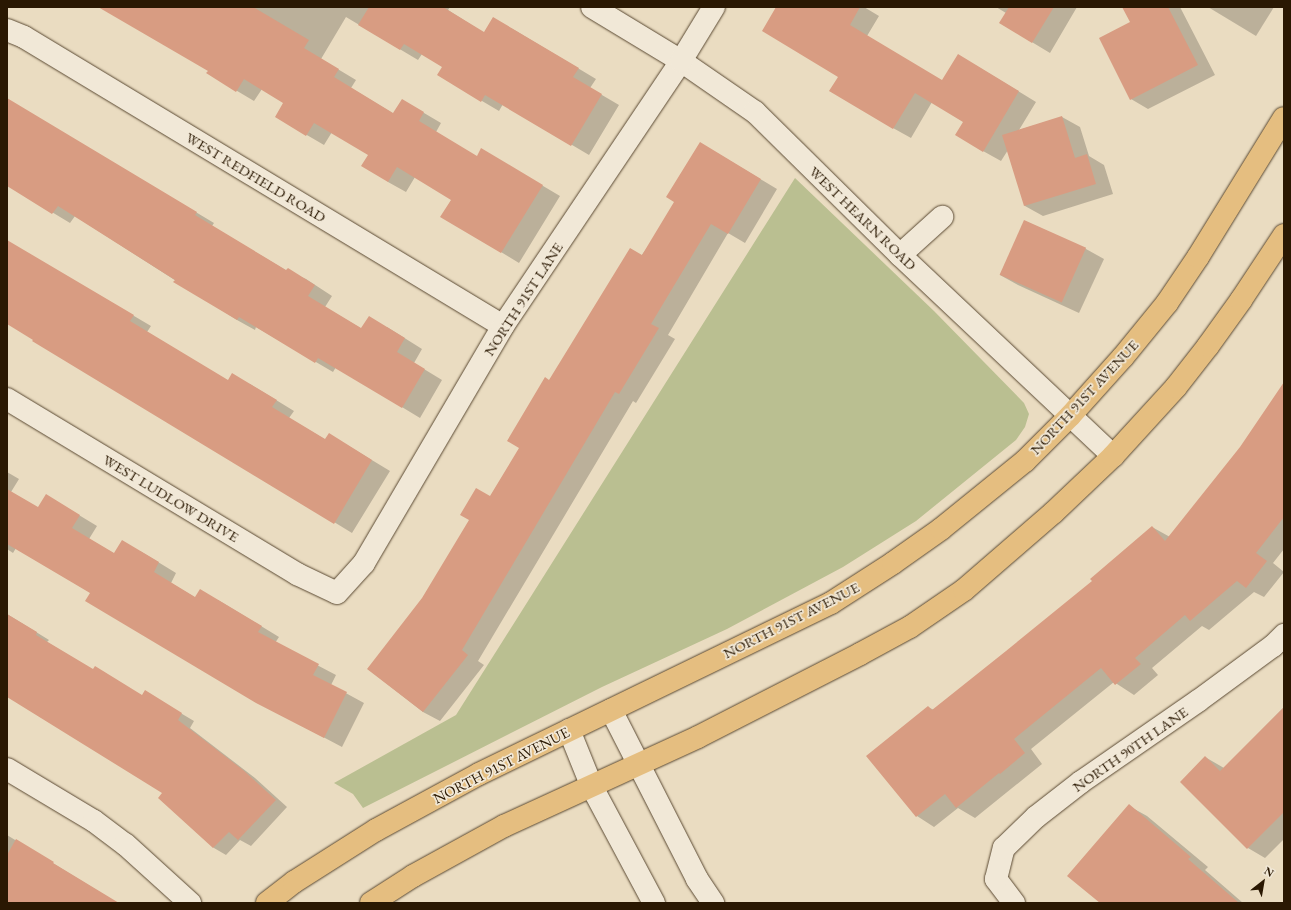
<!DOCTYPE html>
<style>
body{margin:0}
#map{position:relative;width:1291px;height:910px;overflow:hidden;background:#eadcc1;font-family:"EB Garamond",serif}
div>[style]{position:absolute}
.green>*{inset:0;background:#babf91}
.shadow>*{inset:0;background:#0003}
.building>*{inset:0;background:#d89c82;transform-origin:0 0}
.roads{filter:drop-shadow(0 0 1px #5a4932) drop-shadow(0 0 1px #5a4932)}
.minor>*{height:22px;margin:-11px;padding:0 11px;transform-origin:11px;border-radius:11px;background:#f1e8d7}
.major>*{height:22px;margin:-11px;padding:0 11px;transform-origin:11px;border-radius:11px;background:#e5be80}
span{translate:-50% -50%;white-space:nowrap;text-align:center;line-height:1.15;-webkit-text-stroke:3.5px #f1e8d7;paint-order:stroke}
.street-label{font-size:15px;color:#2a1802}
.frame{position:absolute;inset:0;border:8px solid #2a1802;pointer-events:none}
.north{position:absolute;left:1243px;top:862px;width:40px;height:40px;-webkit-text-stroke:3px #f1e8d7;paint-order:stroke;rotate:31deg;font-size:11px;font-weight:700;line-height:16px;text-align:center;color:#2a1802}
.north::after{content:'';display:block;margin:auto;width:14px;height:18px;background:#2a1802;clip-path:polygon(50% 0,100% 100%,50% 72%,0 100%)}
</style>
<div id="map">
<div class="green">
<div style="clip-path:polygon(795px 178px,934px 311px,1024px 403px,1029px 414px,1025px 427px,1016px 440px,916px 521px,843px 567px,727px 629px,602px 687px,363px 808px,353px 794px,334px 783px,456px 715px)"></div>
</div>
<div class="shadow">
<div style="clip-path:polygon(102px 7px,450px 7px,448px 10px,484px 33px,511px 28px,596px 79px,590px 88px,619px 105px,589px 155px,503px 104px,499px 111px,438px 75px,443px 67px,422px 54px,418px 60px,346px 17px,321px 59px,356px 80px,351px 88px,394px 114px,402px 100px,441px 123px,436px 132px,477px 157px,499px 160px,560px 196px,519px 263px,442px 216px,452px 199px,415px 177px,406px 192px,388px 182px,369px 155px,332px 132px,324px 145px,276px 117px,285px 103px,262px 89px,254px 101px,207px 73px,209px 70px)"></div>
<div style="clip-path:polygon(777px 7px,864px 7px,879px 16px,867px 36px,942px 81px,975px 65px,1036px 102px,1019px 130px,1062px 117px,1080px 127px,1089px 156px,1104px 165px,1113px 194px,1043px 216px,1025px 206px,1008px 150px,1001px 161px,983px 151px,964px 122px,932px 102px,911px 138px,893px 128px,839px 77px)"></div>
<div style="clip-path:polygon(996px 7px,1077px 7px,1050px 53px,1000px 23px,1006px 13px)"></div>
<div style="clip-path:polygon(1126px 7px,1180px 7px,1215px 75px,1148px 109px,1131px 99px,1132px 22px)"></div>
<div style="clip-path:polygon(1208px 7px,1274px 7px,1256px 36px)"></div>
<div style="clip-path:polygon(7px 99px,214px 223px,212px 226px,287px 271px,306px 279px,332px 296px,325px 307px,362px 329px,387px 327px,422px 349px,414px 363px,442px 380px,420px 418px,336px 367px,333px 372px,256px 327px,255px 330px,237px 320px,75px 216px,70px 223px,7px 185px)"></div>
<div style="clip-path:polygon(717px 153px,777px 189px,745px 243px,728px 233px,668px 335px,675px 339px,636px 403px,633px 401px,478px 661px,484px 665px,440px 721px,423px 712px,368px 669px,423px 599px,490px 497px,520px 448px,549px 381px)"></div>
<div style="clip-path:polygon(1025px 221px,1086px 249px,1104px 259px,1079px 313px,1018px 285px,1000px 275px)"></div>
<div style="clip-path:polygon(7px 241px,151px 326px,147px 332px,228px 381px,250px 384px,294px 411px,289px 418px,326px 440px,347px 445px,390px 471px,352px 533px,7px 322px)"></div>
<div style="clip-path:polygon(1284px 386px,1284px 549px,1273px 563px,1284px 572px,1264px 597px,1254px 592px,1209px 630px,1202px 626px,1152px 668px,1158px 675px,1134px 695px,1114px 682px,1031px 749px,1042px 764px,975px 818px,958px 808px,934px 827px,917px 816px,928px 707px,934px 710px,1093px 582px,1152px 527px,1170px 537px,1241px 447px)"></div>
<div style="clip-path:polygon(7px 472px,19px 479px,11px 492px,38px 508px,64px 506px,97px 526px,89px 539px,115px 554px,140px 551px,176px 573px,171px 583px,196px 598px,218px 600px,279px 637px,275px 643px,336px 675px,331px 685px,364px 703px,342px 747px,257px 702px,91px 593px,16px 548px,13px 553px,7px 549px)"></div>
<div style="clip-path:polygon(7px 614px,49px 640px,47px 642px,93px 670px,143px 696px,145px 692px,194px 721px,190px 728px,255px 778px,287px 807px,251px 846px,240px 840px,226px 855px,214px 848px,159px 798px,164px 793px,7px 696px)"></div>
<div style="clip-path:polygon(1284px 707px,1284px 839px,1265px 858px,1248px 848px,1205px 757px,1224px 768px)"></div>
<div style="clip-path:polygon(1129px 806px,1147px 816px,1208px 867px,1205px 870px,1243px 903px,1101px 903px)"></div>
<div style="clip-path:polygon(7px 835px,111px 899px,108px 903px,7px 903px)"></div>
</div>
<div class="building">
<div style="clip-path:polygon(98px 7px,253px 7px,309px 40px,304px 48px,339px 69px,334px 77px,393px 113px,402px 99px,424px 112px,419px 121px,477px 156px,481px 148px,543px 185px,501px 253px,440px 217px,451px 200px,397px 167px,388px 182px,361px 166px,368px 155px,314px 123px,306px 136px,275px 117px,283px 103px,244px 79px,236px 92px,206px 73px,208px 71px)"></div>
<div style="clip-path:polygon(369px 7px,443px 7px,484px 32px,493px 17px,579px 68px,573px 77px,602px 94px,571px 146px,485px 95px,481px 102px,437px 75px,442px 67px,404px 44px,400px 50px,358px 25px)"></div>
<div style="clip-path:polygon(776px 7px,860px 7px,850px 25px,942px 80px,958px 54px,1019px 91px,983px 152px,955px 135px,963px 122px,915px 93px,893px 129px,829px 91px,838px 77px,762px 31px)"></div>
<div style="clip-path:polygon(1009px 7px,1054px 7px,1032px 43px,999px 23px)"></div>
<div style="clip-path:polygon(1122px 7px,1168px 7px,1198px 65px,1130px 100px,1099px 38px,1130px 22px)"></div>
<div style="clip-path:polygon(7px 98px,197px 212px,195px 215px,286px 270px,288px 268px,315px 285px,308px 296px,361px 328px,369px 316px,405px 338px,397px 352px,425px 369px,402px 408px,318px 358px,315px 363px,239px 317px,237px 320px,173px 282px,175px 280px,58px 206px,52px 214px,7px 186px)"></div>
<div style="clip-path:polygon(1062px 116px,1075px 158px,1087px 154px,1096px 184px,1024px 206px,1002px 135px)"></div>
<div style="clip-path:polygon(700px 142px,761px 179px,728px 234px,711px 224px,651px 324px,659px 328px,619px 394px,615px 392px,462px 650px,468px 655px,423px 712px,367px 669px,422px 598px,469px 520px,460px 515px,476px 488px,490px 496px,519px 448px,507px 441px,545px 377px,549px 380px,630px 248px,642px 255px,674px 202px,666px 197px)"></div>
<div style="left:1024px;top:220px;width:68px;height:60px;rotate:24deg"></div>
<div style="clip-path:polygon(7px 240px,134px 315px,130px 321px,228px 380px,232px 373px,277px 400px,272px 407px,325px 439px,329px 433px,372px 460px,334px 524px,32px 341px,33px 340px,7px 324px)"></div>
<div style="clip-path:polygon(1284px 382px,1284px 517px,1256px 553px,1267px 561px,1246px 588px,1237px 581px,1190px 621px,1185px 615px,1135px 658px,1141px 664px,1115px 685px,1101px 668px,1014px 739px,1025px 753px,1000px 774px,999px 773px,956px 808px,945px 794px,916px 817px,866px 756px,928px 706px,932px 710px,1006px 651px,1092px 581px,1090px 579px,1152px 526px,1165px 541px,1240px 447px)"></div>
<div style="clip-path:polygon(7px 489px,38px 507px,46px 494px,80px 515px,72px 528px,114px 553px,122px 540px,159px 562px,154px 572px,195px 597px,200px 589px,262px 626px,258px 632px,319px 664px,313px 675px,347px 692px,324px 738px,256px 703px,85px 601px,90px 593px,7px 544px)"></div>
<div style="clip-path:polygon(7px 614px,37px 632px,36px 635px,93px 669px,95px 666px,142px 695px,145px 690px,182px 713px,178px 720px,243px 770px,276px 800px,238px 840px,229px 832px,213px 848px,158px 798px,162px 793px,7px 697px)"></div>
<div style="clip-path:polygon(1284px 707px,1284px 812px,1247px 849px,1180px 782px,1205px 756px,1220px 771px)"></div>
<div style="clip-path:polygon(1129px 804px,1191px 857px,1188px 859px,1239px 903px,1100px 903px,1067px 876px)"></div>
<div style="clip-path:polygon(16px 839px,54px 862px,53px 863px,119px 903px,7px 903px,7px 855px)"></div>
</div>
<div class="roads">
<div class="minor">
<div style="left:592px;top:7px;width:104px;rotate:31.2deg"></div>
<div style="left:681px;top:61px;width:90px;rotate:34.6deg"></div>
<div style="left:755px;top:112px;width:204px;rotate:44.6deg"></div>
<div style="left:900px;top:255px;width:293px;rotate:43.3deg"></div>
<div style="left:7px;top:30px;width:18px;rotate:22deg"></div>
<div style="left:24px;top:37px;width:559px;rotate:31.1deg"></div>
<div style="left:900px;top:255px;width:57px;rotate:-42.1deg"></div>
<div style="left:7px;top:399px;width:339px;rotate:31.1deg"></div>
<div style="left:297px;top:574px;width:44px;rotate:25.4deg"></div>
<div style="left:337px;top:593px;width:40px;rotate:-48deg"></div>
<div style="left:364px;top:563px;width:275px;rotate:-59.6deg"></div>
<div style="left:503px;top:326px;width:319px;rotate:-56.1deg"></div>
<div style="left:681px;top:61px;width:63px;rotate:-58.6deg"></div>
<div style="left:611px;top:710px;width:190px;rotate:63deg"></div>
<div style="left:697px;top:879px;width:29px;rotate:56deg"></div>
<div style="left:569px;top:730px;width:61px;rotate:68deg"></div>
<div style="left:592px;top:787px;width:132px;rotate:61.9deg"></div>
<div style="left:7px;top:769px;width:101px;rotate:30.9deg"></div>
<div style="left:94px;top:821px;width:39px;rotate:37deg"></div>
<div style="left:125px;top:844px;width:88px;rotate:42.2deg"></div>
<div style="left:1014px;top:903px;width:30px;rotate:-127deg"></div>
<div style="left:996px;top:879px;width:32px;rotate:-76deg"></div>
<div style="left:1004px;top:848px;width:45px;rotate:-44.1deg"></div>
<div style="left:1036px;top:817px;width:57px;rotate:-37.9deg"></div>
<div style="left:1081px;top:782px;width:142px;rotate:-34.7deg"></div>
<div style="left:1198px;top:701px;width:93px;rotate:-36.3deg"></div>
<div style="left:1273px;top:646px;width:16px;rotate:-45deg"></div>
</div>
<div class="major">
<div style="left:267px;top:903px;width:34px;rotate:-38deg"></div>
<div style="left:294px;top:882px;width:97px;rotate:-32.4deg"></div>
<div style="left:376px;top:830px;width:117px;rotate:-28.5deg"></div>
<div style="left:479px;top:774px;width:391px;rotate:-25.9deg"></div>
<div style="left:831px;top:603px;width:74px;rotate:-32.8deg"></div>
<div style="left:893px;top:563px;width:59px;rotate:-35.3deg"></div>
<div style="left:941px;top:529px;width:108px;rotate:-39deg"></div>
<div style="left:1025px;top:461px;width:64px;rotate:-45deg"></div>
<div style="left:1070px;top:416px;width:79px;rotate:-48.1deg"></div>
<div style="left:1123px;top:357px;width:70px;rotate:-50.8deg"></div>
<div style="left:1167px;top:303px;width:55px;rotate:-56deg"></div>
<div style="left:1198px;top:257px;width:163px;rotate:-58.3deg"></div>
<div style="left:371px;top:903px;width:50px;rotate:-32.7deg"></div>
<div style="left:413px;top:876px;width:104px;rotate:-28.8deg"></div>
<div style="left:504px;top:826px;width:213px;rotate:-24.6deg"></div>
<div style="left:698px;top:737px;width:182px;rotate:-27.1deg"></div>
<div style="left:860px;top:654px;width:57px;rotate:-28.4deg"></div>
<div style="left:910px;top:627px;width:65px;rotate:-34.4deg"></div>
<div style="left:964px;top:590px;width:118px;rotate:-40.9deg"></div>
<div style="left:1053px;top:513px;width:83px;rotate:-43.5deg"></div>
<div style="left:1113px;top:456px;width:93px;rotate:-47.6deg"></div>
<div style="left:1176px;top:387px;width:52px;rotate:-52deg"></div>
<div style="left:1208px;top:346px;width:57px;rotate:-54.3deg"></div>
<div style="left:1241px;top:300px;width:78px;rotate:-56.5deg"></div>
</div>
</div>
<div class="street-label">
<span style="left:256px;top:177px;rotate:31deg">WEST REDFIELD ROAD</span>
<span style="left:863px;top:218px;rotate:44deg">WEST HEARN ROAD</span>
<span style="left:523px;top:299px;rotate:-57deg">NORTH 91ST LANE</span>
<span style="left:1084px;top:397px;rotate:-47deg">NORTH 91ST AVENUE</span>
<span style="left:171px;top:498px;rotate:31deg">WEST LUDLOW DRIVE</span>
<span style="left:791px;top:620px;rotate:-27deg">NORTH 91ST AVENUE</span>
<span style="left:1130px;top:749px;rotate:-35deg">NORTH 90TH LANE</span>
<span style="left:501px;top:765px;rotate:-27deg">NORTH 91ST AVENUE</span>
</div>
<div class="frame"></div>
<div class="north">N</div>
</div>
